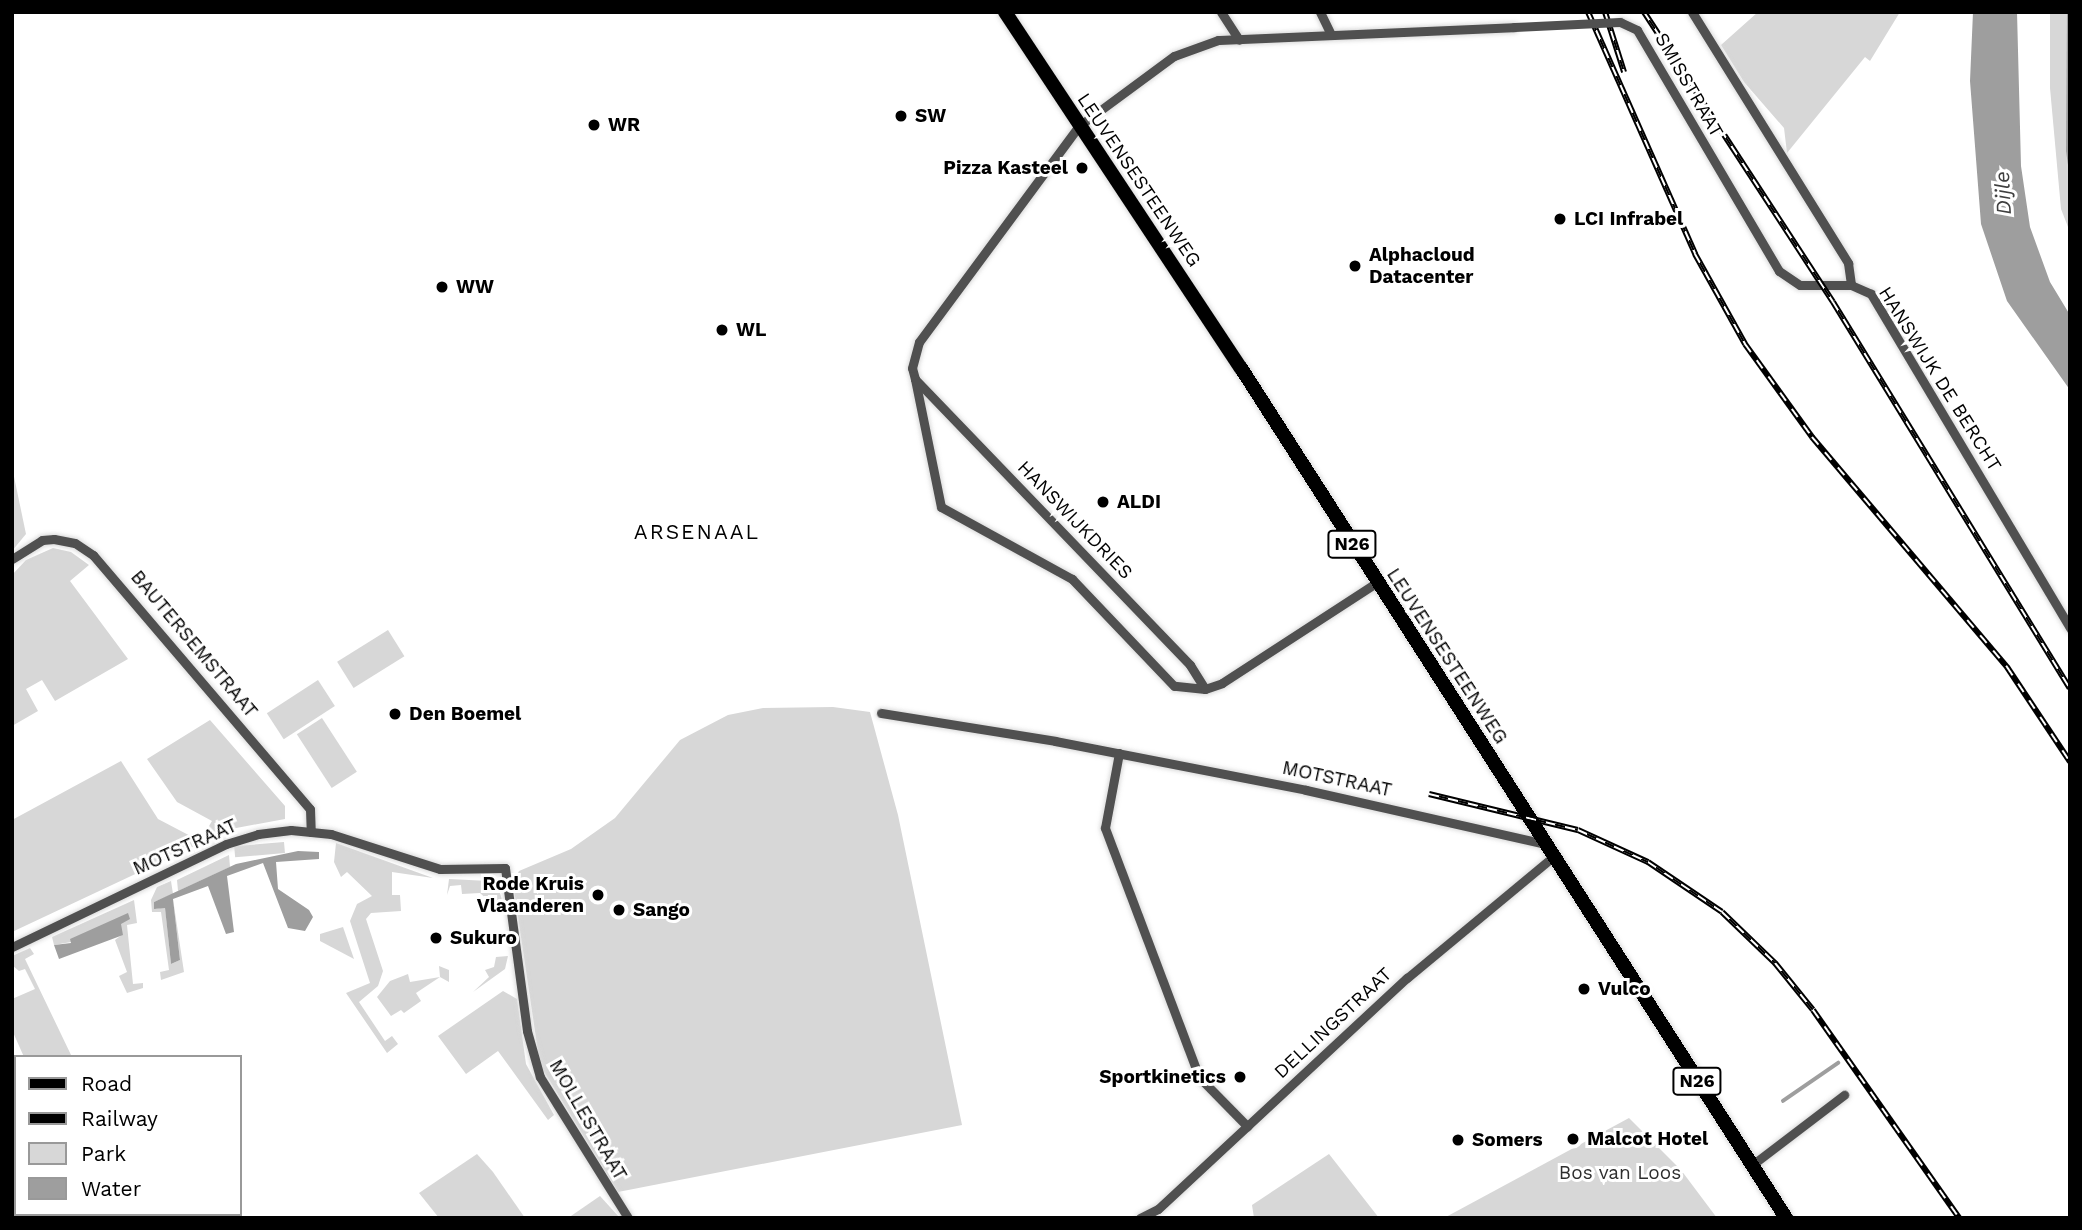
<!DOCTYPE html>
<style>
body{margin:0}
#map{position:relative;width:2082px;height:1230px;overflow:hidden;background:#fff;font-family:"Work Sans",sans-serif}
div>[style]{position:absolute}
.green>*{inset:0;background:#d7d7d7;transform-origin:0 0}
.water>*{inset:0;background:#9e9e9e}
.stream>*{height:3.5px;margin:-1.75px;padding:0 1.75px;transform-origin:1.75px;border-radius:1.75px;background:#9e9e9e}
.roads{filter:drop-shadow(0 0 2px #dbdbdb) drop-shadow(0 0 2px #dbdbdb)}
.street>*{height:9px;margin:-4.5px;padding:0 4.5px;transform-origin:4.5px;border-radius:4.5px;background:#505050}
.primary>*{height:14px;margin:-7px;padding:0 7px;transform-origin:7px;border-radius:7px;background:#000}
.rail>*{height:6px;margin-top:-3px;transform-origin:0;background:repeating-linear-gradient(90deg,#fff 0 10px,#000 0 20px);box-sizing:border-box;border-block:2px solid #000}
.street-bridge>*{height:9px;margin:-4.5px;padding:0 4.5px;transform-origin:4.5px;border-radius:4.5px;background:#505050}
.dots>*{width:19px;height:19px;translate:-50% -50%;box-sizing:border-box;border:4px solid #fff;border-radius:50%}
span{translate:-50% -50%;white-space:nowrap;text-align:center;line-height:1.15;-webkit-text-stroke:6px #fff;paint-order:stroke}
.shield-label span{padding:2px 5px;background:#fff;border:2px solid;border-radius:5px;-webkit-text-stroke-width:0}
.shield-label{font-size:18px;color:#000;font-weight:700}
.street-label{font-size:19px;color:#000}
.poi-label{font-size:19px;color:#000;font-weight:700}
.left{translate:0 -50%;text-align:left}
.right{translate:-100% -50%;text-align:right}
.park-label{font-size:19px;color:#2e2e2e}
.water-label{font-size:21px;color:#3f3f3f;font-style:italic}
.neighbourhood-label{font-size:21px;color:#000;letter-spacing:2px}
.frame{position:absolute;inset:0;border:14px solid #000;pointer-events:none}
.legend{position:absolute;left:14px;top:1055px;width:228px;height:161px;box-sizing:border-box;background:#fff;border:2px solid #999;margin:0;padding:9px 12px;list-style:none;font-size:21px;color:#000}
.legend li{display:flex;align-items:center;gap:14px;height:35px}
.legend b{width:35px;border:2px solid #999}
</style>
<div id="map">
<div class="green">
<div style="clip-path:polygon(1758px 12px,1900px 12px,1870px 61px,1865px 57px,1787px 153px,1784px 128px,1744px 82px,1721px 45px)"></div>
<div style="clip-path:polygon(2050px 12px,2070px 12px,2070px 232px,2061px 209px,2050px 88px)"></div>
<div style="clip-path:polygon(12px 467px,26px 534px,12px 551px)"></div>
<div style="clip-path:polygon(53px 548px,71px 552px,89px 565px,70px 581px,128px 659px,55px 701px,42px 680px,26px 689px,38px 711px,12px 726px,12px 575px,26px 560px)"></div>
<div style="left:388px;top:630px;width:31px;height:60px;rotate:58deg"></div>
<div style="left:318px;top:680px;width:31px;height:61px;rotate:57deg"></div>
<div style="clip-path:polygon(833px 707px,870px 712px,898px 815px,962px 1125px,618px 1192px,540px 1065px,513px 883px,519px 871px,571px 849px,615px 818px,680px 740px,728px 715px,763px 708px)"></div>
<div style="left:322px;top:718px;width:64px;height:30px;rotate:57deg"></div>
<div style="clip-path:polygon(210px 720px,285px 806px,285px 819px,231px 829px,12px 932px,12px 820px,121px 761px,158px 819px,200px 841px,212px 821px,177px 802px,147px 759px)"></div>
<div style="left:284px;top:842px;width:11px;height:50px;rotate:85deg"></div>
<div style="clip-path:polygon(336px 843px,433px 878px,392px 872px,392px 895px,400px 895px,401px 911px,371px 913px,366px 919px,383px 971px,378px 986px,359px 1002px,385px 1041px,392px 1036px,398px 1044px,387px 1053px,346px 993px,370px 983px,350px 921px,357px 904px,372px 896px,347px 872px,341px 877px,334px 862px)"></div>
<div style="clip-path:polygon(229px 855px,230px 867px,178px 891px,177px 880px)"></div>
<div style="clip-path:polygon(449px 879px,489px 881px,499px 890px,502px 900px,490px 902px,480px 893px,462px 894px,461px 885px,450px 886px,447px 895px)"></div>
<div style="clip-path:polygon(171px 881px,173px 894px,154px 902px,156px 909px,165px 907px,171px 964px,180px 960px,173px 899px,184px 972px,161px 980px,160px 972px,169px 970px,161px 912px,152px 912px,151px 900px,157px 887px)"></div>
<div style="clip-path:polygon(134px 900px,137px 923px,127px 925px,133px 984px,143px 983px,143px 988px,127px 993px,119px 976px,127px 972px,115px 940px,123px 934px,99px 927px,71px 942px,54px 945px,52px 937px)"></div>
<div style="clip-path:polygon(343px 927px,354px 959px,320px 941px,320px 934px)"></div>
<div style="clip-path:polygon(30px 948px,34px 954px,25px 959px,72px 1057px,24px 1057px,12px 1030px,12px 999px,35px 989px,25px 969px,19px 971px,12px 965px,12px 956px)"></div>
<div style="clip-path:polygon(508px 956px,505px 969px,473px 992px,489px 977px,485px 970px,494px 967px,496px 957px)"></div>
<div style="clip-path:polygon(439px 966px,449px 970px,449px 982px,440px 977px,416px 993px,421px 1001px,404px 1013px,401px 1010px,391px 1016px,377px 997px,390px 981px,403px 976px,408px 974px,410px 982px,440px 977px)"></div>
<div style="clip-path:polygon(503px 991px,517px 999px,526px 1064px,554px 1115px,548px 1120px,498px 1051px,466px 1074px,438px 1036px)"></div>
<div style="clip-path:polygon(1629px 1118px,1681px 1170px,1717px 1218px,1444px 1218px)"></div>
<div style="clip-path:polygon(477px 1154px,493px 1172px,525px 1218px,439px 1218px,419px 1193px)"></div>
<div style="clip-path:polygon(1329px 1154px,1379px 1218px,1254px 1218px,1252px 1205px)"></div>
<div style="clip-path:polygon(600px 1196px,620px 1218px,568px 1218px)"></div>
</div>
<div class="water">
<div style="clip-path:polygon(1973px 12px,2017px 12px,2021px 166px,2030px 227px,2050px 282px,2070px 315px,2070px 390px,2007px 301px,1981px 224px,1970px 81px)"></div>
<div style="clip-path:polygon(2067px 12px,2070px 12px,2070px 179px,2066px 151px)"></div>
<div style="clip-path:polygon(298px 851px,319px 852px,319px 859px,276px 862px,278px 889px,309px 910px,313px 917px,305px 931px,288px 928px,263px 863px,227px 876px,234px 932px,226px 934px,208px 886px,173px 899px,180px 960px,171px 964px,165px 908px,154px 909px,154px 902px,236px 864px)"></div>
<div style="clip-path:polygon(128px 913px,130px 919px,121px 924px,123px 935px,59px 959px,54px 945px,71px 943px,70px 939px)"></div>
</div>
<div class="stream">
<div style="left:1783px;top:1101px;width:67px;rotate:-34.6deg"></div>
</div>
<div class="roads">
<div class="street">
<div style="left:1221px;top:12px;width:33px;rotate:57deg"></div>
<div style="left:1320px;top:12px;width:25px;rotate:64deg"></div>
<div style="left:1692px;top:12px;width:296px;rotate:58.1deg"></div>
<div style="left:1848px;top:263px;width:22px;rotate:82deg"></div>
<div style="left:1620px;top:22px;width:19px;rotate:25deg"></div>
<div style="left:1637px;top:30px;width:280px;rotate:59.5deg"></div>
<div style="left:1779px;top:271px;width:25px;rotate:34deg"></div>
<div style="left:1800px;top:285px;width:51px"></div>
<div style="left:1851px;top:285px;width:22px;rotate:24deg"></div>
<div style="left:1871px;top:294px;width:389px;rotate:59.2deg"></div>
<div style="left:915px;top:379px;width:11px;rotate:-105deg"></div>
<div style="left:912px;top:368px;width:27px;rotate:-75deg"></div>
<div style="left:919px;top:342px;width:269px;rotate:-53.5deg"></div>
<div style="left:1079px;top:126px;width:118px;rotate:-36.4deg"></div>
<div style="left:1174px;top:56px;width:47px;rotate:-20deg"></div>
<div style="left:1218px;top:40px;width:296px;rotate:-2.5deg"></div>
<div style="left:12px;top:559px;width:36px;rotate:-32deg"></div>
<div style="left:42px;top:540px;width:12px;rotate:-5deg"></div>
<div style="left:54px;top:539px;width:21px;rotate:11deg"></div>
<div style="left:75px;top:543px;width:22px;rotate:34deg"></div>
<div style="left:93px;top:555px;width:334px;rotate:49.5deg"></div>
<div style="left:310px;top:809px;width:23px;rotate:88deg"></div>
<div style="left:1205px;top:689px;width:31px;rotate:-174deg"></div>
<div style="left:1174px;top:686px;width:148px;rotate:-133.6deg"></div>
<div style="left:1072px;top:579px;width:149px;rotate:-151.2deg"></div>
<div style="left:941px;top:507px;width:131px;rotate:-101.5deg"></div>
<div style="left:915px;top:379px;width:397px;rotate:46.1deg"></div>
<div style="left:1190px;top:665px;width:28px;rotate:58deg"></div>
<div style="left:1205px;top:689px;width:18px;rotate:-19deg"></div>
<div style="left:1222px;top:683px;width:184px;rotate:-33deg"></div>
<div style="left:881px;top:713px;width:176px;rotate:9.1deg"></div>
<div style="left:1055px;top:741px;width:256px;rotate:11deg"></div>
<div style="left:1306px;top:790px;width:245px;rotate:12.7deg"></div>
<div style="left:1119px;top:753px;width:76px;rotate:100.6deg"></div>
<div style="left:1105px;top:828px;width:266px;rotate:69.3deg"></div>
<div style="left:1199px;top:1077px;width:69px;rotate:45.6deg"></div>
<div style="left:12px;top:947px;width:237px;rotate:-25.7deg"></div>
<div style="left:226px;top:844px;width:34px;rotate:-17deg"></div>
<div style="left:258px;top:834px;width:33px;rotate:-7deg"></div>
<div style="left:291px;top:830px;width:40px;rotate:5.7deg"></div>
<div style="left:331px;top:834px;width:114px;rotate:17.8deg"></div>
<div style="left:440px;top:869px;width:65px;rotate:-0.9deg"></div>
<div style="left:505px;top:868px;width:164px;rotate:82.3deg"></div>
<div style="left:527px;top:1031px;width:48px;rotate:74.2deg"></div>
<div style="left:540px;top:1077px;width:166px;rotate:58deg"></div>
<div style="left:1752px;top:1165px;width:116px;rotate:-37.3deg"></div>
<div style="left:12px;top:1194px;width:6px;rotate:51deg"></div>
<div style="left:26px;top:1214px;width:5px;rotate:53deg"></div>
<div style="left:1140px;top:1218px;width:20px;rotate:-27deg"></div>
<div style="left:1158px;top:1209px;width:340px;rotate:-42.9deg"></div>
<div style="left:1407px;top:978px;width:191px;rotate:-39.7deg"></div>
</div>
<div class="primary">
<div style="left:1005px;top:12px;width:427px;rotate:56.5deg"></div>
<div style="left:1241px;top:368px;width:1010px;rotate:57.33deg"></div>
</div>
</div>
<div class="rail">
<div style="left:1588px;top:12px;width:265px;rotate:66.1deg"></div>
<div style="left:1695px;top:254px;width:103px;rotate:60.9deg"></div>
<div style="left:1745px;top:344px;width:115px;rotate:54.2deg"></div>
<div style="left:1812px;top:437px;width:302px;rotate:49.7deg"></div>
<div style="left:2007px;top:667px;width:114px;rotate:56.4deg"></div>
<div style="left:1605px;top:12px;width:63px;rotate:72.4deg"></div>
<div style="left:1644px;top:12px;width:346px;rotate:56.9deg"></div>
<div style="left:1833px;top:302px;width:453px;rotate:58.5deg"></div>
<div style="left:1429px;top:794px;width:153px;rotate:13.6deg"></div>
<div style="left:1578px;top:830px;width:77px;rotate:24.6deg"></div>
<div style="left:1648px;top:862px;width:89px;rotate:34deg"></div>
<div style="left:1722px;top:912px;width:74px;rotate:43.9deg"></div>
<div style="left:1775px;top:963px;width:60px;rotate:51deg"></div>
<div style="left:1813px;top:1010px;width:254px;rotate:54.9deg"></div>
</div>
<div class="street-bridge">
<div style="left:1514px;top:27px;width:106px;rotate:-2.7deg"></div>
</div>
<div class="dots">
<div style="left:901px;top:116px;background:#000"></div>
<div style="left:594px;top:125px;background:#000"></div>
<div style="left:1082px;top:168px;background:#000"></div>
<div style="left:1560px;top:219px;background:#000"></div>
<div style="left:1355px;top:266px;background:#000"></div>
<div style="left:442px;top:287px;background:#000"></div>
<div style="left:722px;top:330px;background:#000"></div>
<div style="left:1103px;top:502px;background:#000"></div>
<div style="left:395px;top:714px;background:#000"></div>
<div style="left:598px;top:895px;background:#000"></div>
<div style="left:619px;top:910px;background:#000"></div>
<div style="left:436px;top:938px;background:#000"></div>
<div style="left:1584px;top:989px;background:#000"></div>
<div style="left:1240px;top:1077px;background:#000"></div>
<div style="left:1573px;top:1139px;background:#000"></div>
<div style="left:1458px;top:1140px;background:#000"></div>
</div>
<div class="shield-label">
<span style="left:1352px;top:544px">N26</span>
<span style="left:1697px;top:1081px">N26</span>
</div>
<div class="street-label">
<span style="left:1689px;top:85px;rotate:60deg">SMISSTRAAT</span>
<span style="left:1139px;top:180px;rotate:56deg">LEUVENSESTEENWEG</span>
<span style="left:1940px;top:379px;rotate:58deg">HANSWIJK DE BERCHT</span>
<span style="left:1075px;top:520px;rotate:46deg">HANSWIJKDRIES</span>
<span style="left:194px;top:644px;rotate:50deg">BAUTERSEMSTRAAT</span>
<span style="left:1447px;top:656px;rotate:57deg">LEUVENSESTEENWEG</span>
<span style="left:1337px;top:779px;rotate:12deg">MOTSTRAAT</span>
<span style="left:185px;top:847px;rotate:-24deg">MOTSTRAAT</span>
<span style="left:1333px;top:1023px;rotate:-43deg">DELLINGSTRAAT</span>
<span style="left:588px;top:1120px;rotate:60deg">MOLLESTRAAT</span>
</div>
<div class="poi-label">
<span class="left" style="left:915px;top:116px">SW</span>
<span class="left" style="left:608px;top:125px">WR</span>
<span class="right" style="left:1068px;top:168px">Pizza Kasteel</span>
<span class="left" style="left:1574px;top:219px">LCI Infrabel</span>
<span class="left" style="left:1369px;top:266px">Alphacloud<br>Datacenter</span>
<span class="left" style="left:456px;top:287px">WW</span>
<span class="left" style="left:736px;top:330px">WL</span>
<span class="left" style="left:1117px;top:502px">ALDI</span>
<span class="left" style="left:409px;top:714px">Den Boemel</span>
<span class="right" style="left:584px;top:895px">Rode Kruis<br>Vlaanderen</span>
<span class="left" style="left:633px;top:910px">Sango</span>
<span class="left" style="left:450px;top:938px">Sukuro</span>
<span class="left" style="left:1598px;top:989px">Vulco</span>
<span class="right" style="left:1226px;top:1077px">Sportkinetics</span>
<span class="left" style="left:1587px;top:1139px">Malcot Hotel</span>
<span class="left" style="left:1472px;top:1140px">Somers</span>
</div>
<div class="park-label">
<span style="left:1620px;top:1173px">Bos van Loos</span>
</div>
<div class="water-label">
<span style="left:2003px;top:193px;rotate:-93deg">Dijle</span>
</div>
<div class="neighbourhood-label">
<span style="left:697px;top:532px">ARSENAAL</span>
</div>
<div class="frame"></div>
<ul class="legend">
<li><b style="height:9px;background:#000"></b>Road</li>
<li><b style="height:9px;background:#000"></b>Railway</li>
<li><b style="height:19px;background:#d7d7d7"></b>Park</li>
<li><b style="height:19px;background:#9e9e9e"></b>Water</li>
</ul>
</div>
